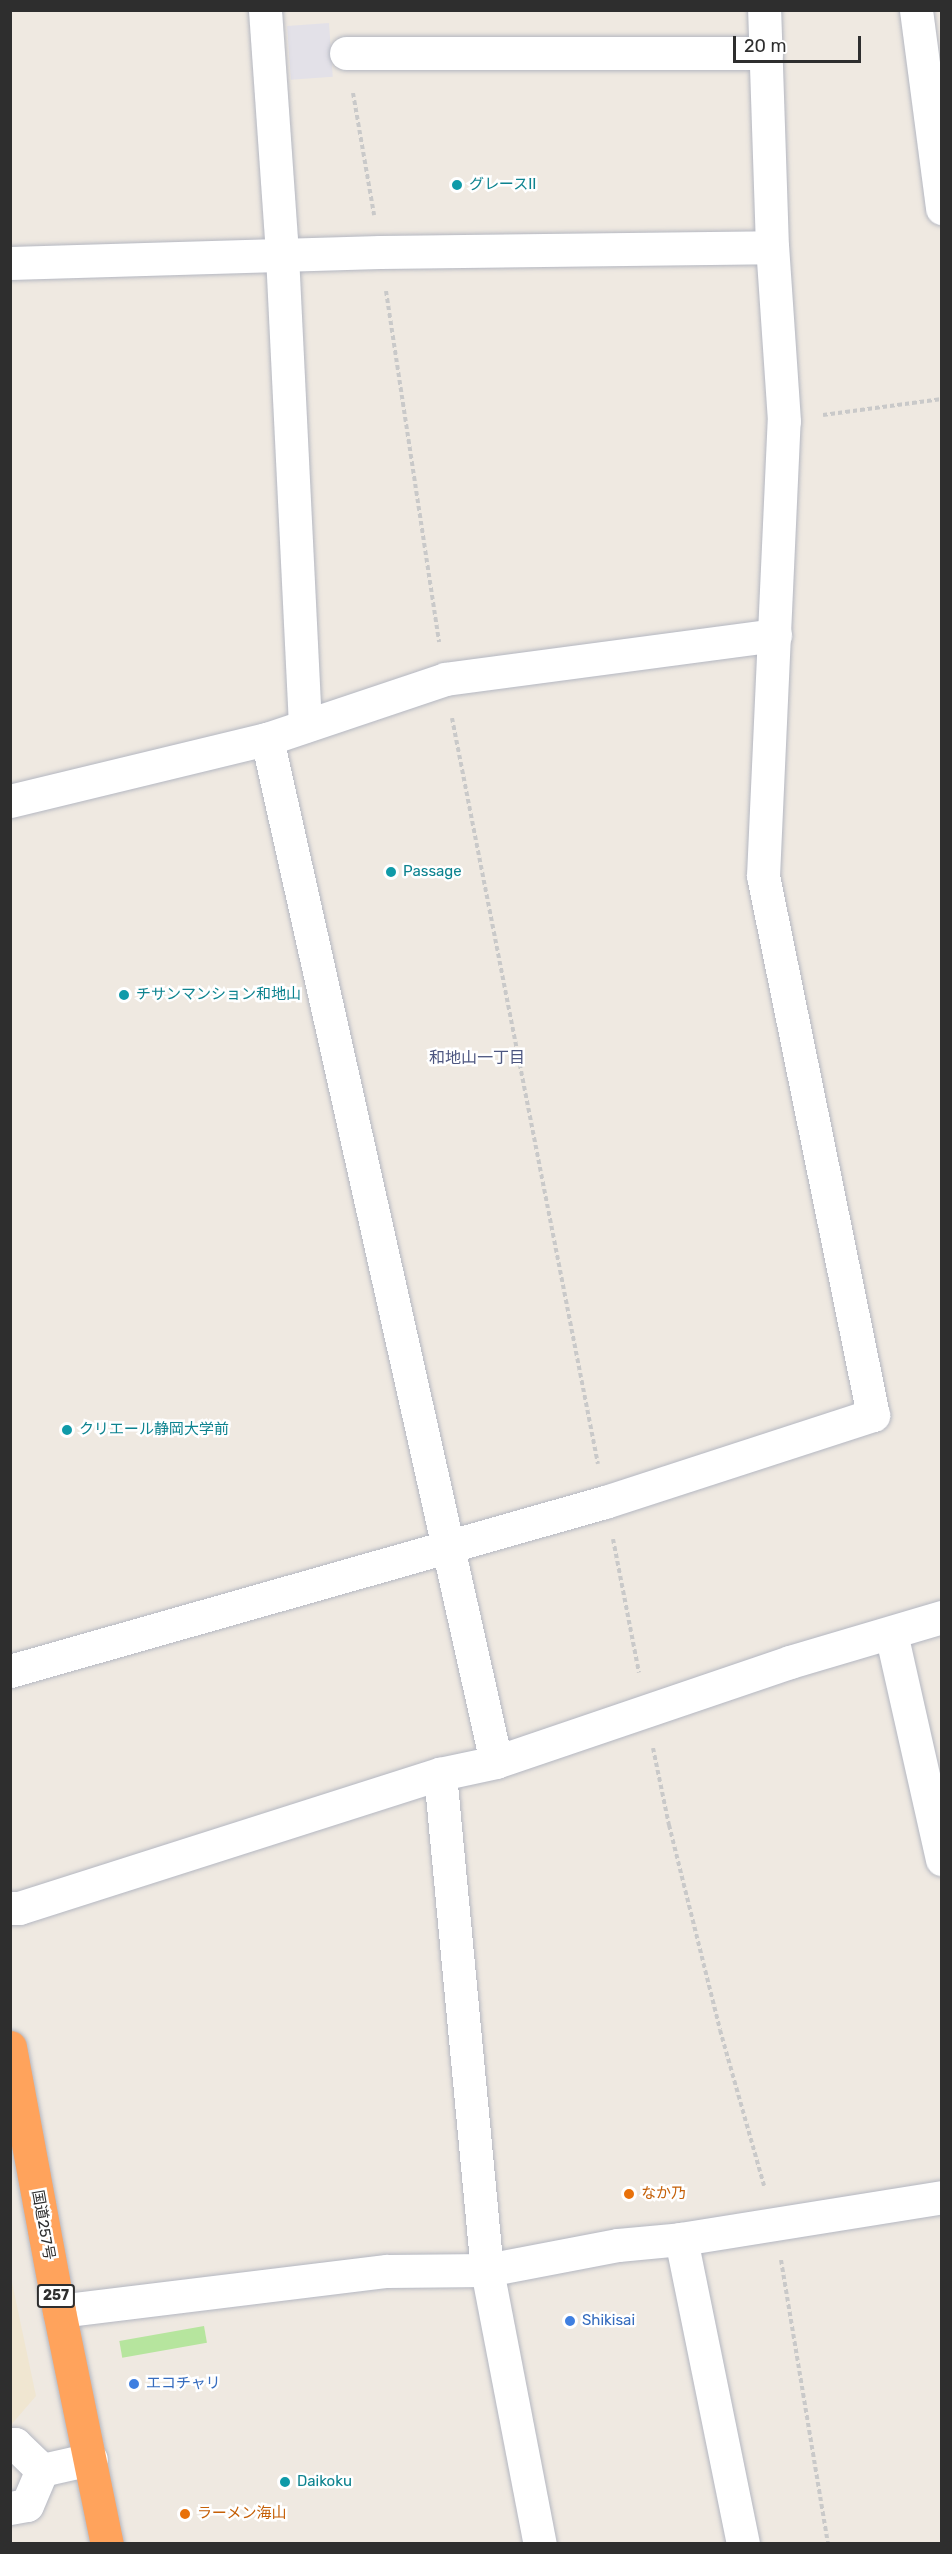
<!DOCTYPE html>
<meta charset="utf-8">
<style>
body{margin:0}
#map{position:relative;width:952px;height:2554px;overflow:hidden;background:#efe9e1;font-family:Rubik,"Noto Sans JP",sans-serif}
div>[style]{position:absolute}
.industrial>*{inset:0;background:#e3e1e8;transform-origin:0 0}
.education>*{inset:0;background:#f0e6d1}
.green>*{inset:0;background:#b6e59e;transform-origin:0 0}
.path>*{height:4px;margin-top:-2px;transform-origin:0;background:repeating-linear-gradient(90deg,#c9c9c9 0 4.5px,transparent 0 7.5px)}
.roads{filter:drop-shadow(0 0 2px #b4b7c1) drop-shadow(0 0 2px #b4b7c1)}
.minor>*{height:33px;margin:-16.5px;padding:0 16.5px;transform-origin:16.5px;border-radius:16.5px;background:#fff}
.highway>*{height:33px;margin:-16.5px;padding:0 16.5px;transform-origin:16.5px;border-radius:16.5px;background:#ffa35c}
.dots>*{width:16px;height:16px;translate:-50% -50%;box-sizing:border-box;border:3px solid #fff;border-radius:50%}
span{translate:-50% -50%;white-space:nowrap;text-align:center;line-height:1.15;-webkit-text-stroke:5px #fff;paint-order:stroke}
.shield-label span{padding:2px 4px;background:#fff;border:2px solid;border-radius:4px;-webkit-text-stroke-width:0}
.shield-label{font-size:14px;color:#2e2e2e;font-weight:700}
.culture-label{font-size:15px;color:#0d838f}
.left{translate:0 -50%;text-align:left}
.food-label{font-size:15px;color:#c56008}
.street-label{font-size:15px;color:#2e2e2e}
.shop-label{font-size:15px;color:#366cbe}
.neighbourhood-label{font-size:16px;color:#4d5680}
.frame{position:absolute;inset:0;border:12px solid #2e2e2e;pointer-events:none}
.scale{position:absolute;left:733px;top:36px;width:128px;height:27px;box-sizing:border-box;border:3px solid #2e2e2e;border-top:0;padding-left:8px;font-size:18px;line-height:21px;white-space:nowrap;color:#2e2e2e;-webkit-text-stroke:4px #fff;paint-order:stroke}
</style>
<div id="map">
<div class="industrial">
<div style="left:329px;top:23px;width:54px;height:42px;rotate:86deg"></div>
</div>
<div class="education">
<div style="clip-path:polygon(10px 2273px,36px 2396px,11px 2425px,10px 2425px)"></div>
</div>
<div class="green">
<div style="left:204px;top:2326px;width:17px;height:86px;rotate:80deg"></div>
</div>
<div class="path">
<div style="left:353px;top:93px;width:124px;rotate:80.2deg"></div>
<div style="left:386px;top:291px;width:355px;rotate:81.4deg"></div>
<div style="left:823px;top:415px;width:120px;rotate:-7.7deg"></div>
<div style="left:452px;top:718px;width:760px;rotate:78.93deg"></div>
<div style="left:613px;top:1539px;width:136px;rotate:79deg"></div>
<div style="left:653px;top:1748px;width:79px;rotate:78.3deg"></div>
<div style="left:669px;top:1825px;width:211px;rotate:76deg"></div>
<div style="left:720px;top:2030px;width:162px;rotate:74.2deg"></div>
<div style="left:781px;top:2260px;width:288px;rotate:80.6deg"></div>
</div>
<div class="roads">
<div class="minor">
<div style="left:265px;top:10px;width:246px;rotate:86deg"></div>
<div style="left:282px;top:255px;width:471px;rotate:87.2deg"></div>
<div style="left:916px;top:10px;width:200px;rotate:82.5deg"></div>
<div style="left:346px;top:53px;width:420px"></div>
<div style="left:10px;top:263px;width:370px;rotate:-1.7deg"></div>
<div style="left:380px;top:252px;width:392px;rotate:-0.7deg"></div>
<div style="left:267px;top:739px;width:1048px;rotate:77.38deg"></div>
<div style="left:10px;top:801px;width:264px;rotate:-13.6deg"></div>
<div style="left:267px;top:739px;width:188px;rotate:-18.6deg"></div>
<div style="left:445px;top:679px;width:333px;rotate:-7.6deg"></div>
<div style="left:891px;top:1633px;width:232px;rotate:77.3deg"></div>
<div style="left:10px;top:1671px;width:619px;rotate:-15.86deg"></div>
<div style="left:605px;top:1502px;width:282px;rotate:-18deg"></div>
<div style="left:873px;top:1415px;width:550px;rotate:-101.53deg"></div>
<div style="left:763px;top:876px;width:455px;rotate:-87.4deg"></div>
<div style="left:784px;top:421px;width:174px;rotate:-93.9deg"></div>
<div style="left:772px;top:247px;width:237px;rotate:-91.9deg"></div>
<div style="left:440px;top:1774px;width:498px;rotate:84.6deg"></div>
<div style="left:487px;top:2270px;width:279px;rotate:79.1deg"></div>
<div style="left:10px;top:1908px;width:9px"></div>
<div style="left:19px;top:1908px;width:442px;rotate:-17.7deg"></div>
<div style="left:440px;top:1774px;width:57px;rotate:-12.1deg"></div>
<div style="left:496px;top:1762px;width:311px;rotate:-18.8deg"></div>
<div style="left:790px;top:1662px;width:159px;rotate:-16.5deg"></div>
<div style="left:681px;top:2239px;width:311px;rotate:78.5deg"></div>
<div style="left:59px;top:2311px;width:330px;rotate:-7deg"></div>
<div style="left:387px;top:2271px;width:100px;rotate:-0.6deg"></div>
<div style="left:487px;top:2270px;width:133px;rotate:-10.8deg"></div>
<div style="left:618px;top:2245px;width:63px;rotate:-5.4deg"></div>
<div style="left:681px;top:2239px;width:264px;rotate:-9.1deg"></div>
<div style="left:10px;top:2444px;width:5px"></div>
<div style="left:15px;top:2444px;width:37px;rotate:44deg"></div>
<div style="left:42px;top:2470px;width:50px;rotate:-12.7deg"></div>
<div style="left:10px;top:2508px;width:17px;rotate:-10deg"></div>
<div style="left:27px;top:2505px;width:38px;rotate:-67deg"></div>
</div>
<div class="highway">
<div style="left:10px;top:2047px;width:269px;rotate:79.5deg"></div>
<div style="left:59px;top:2311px;width:238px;rotate:78.4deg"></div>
</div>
</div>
<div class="dots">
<div style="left:457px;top:185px;background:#0f9aa8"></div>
<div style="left:391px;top:872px;background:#0f9aa8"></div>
<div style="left:124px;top:995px;background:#0f9aa8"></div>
<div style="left:67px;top:1430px;background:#0f9aa8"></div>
<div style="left:629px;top:2194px;background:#e8710a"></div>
<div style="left:570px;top:2321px;background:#3f7fe0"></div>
<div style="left:134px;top:2384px;background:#3f7fe0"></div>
<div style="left:285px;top:2482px;background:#0f9aa8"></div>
<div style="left:185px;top:2514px;background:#e8710a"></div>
</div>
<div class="shield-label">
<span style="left:56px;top:2296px">257</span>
</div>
<div class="culture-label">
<span class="left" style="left:469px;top:185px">グレースII</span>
<span class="left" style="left:403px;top:872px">Passage</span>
<span class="left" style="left:136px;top:995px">チサンマンション和地山</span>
<span class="left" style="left:79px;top:1430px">クリエール静岡大学前</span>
<span class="left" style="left:297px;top:2482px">Daikoku</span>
</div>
<div class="food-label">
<span class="left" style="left:641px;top:2194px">なか乃</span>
<span class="left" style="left:197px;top:2514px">ラーメン海山</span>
</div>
<div class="street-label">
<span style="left:43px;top:2225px;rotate:80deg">国道257号</span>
</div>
<div class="shop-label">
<span class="left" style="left:582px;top:2321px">Shikisai</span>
<span class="left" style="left:146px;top:2384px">エコチャリ</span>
</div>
<div class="neighbourhood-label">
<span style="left:477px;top:1058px">和地山一丁目</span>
</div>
<div class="frame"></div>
<div class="scale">20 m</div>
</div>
